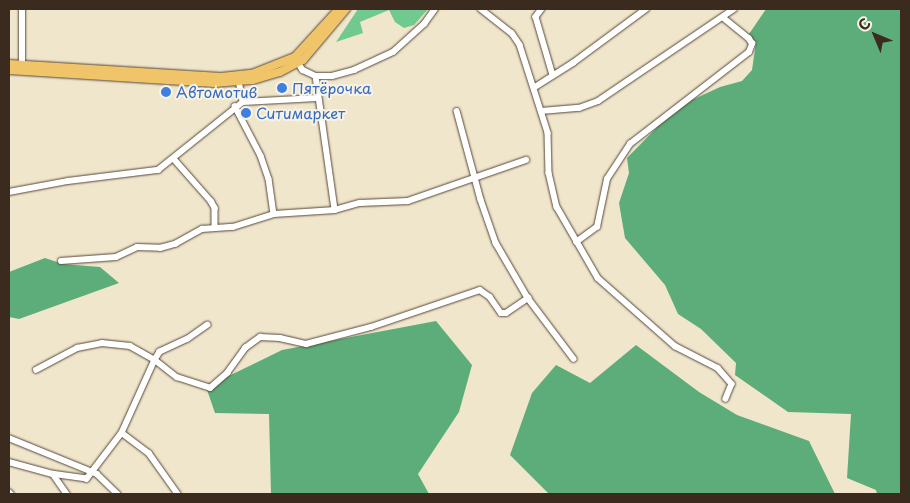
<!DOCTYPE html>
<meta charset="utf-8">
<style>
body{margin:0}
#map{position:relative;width:910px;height:503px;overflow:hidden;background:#f0e6cc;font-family:"Playpen Sans",sans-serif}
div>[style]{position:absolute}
.green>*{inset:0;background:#70c98f}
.forest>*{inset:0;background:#5cad7a}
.roads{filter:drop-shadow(0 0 1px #564638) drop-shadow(0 0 1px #564638)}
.minor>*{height:5.5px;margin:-2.75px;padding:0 2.75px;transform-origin:2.75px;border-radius:2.75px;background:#fff}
.major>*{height:8px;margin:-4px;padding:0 4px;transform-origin:4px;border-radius:4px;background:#f0c469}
.dots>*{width:14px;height:14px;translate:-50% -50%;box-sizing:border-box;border:2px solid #f7f3e8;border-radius:50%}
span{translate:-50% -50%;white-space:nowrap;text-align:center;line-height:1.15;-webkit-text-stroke:4px #f7f3e8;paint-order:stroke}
.shop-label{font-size:15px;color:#366cbe}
.left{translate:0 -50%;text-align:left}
.frame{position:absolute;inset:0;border:10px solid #3b2a1e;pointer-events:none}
.north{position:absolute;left:850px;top:10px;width:50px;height:50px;-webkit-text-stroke:4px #f7f3e8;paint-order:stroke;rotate:315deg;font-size:14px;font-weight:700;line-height:20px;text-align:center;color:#3b2a1e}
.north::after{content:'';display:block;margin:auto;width:18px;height:22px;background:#3b2a1e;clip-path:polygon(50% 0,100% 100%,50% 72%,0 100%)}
</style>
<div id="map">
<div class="green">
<div style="clip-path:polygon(358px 9px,428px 9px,414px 25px,404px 28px,395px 22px,389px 10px,360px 22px,363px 33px,336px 42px)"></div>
</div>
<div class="forest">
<div style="clip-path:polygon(766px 9px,901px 9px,901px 494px,877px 494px,876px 490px,847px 478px,851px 414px,788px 412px,735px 375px,736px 363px,701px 329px,678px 314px,665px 285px,625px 238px,619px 203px,629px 173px,627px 158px,677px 107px,720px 87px,742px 81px,752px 70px,756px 42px,749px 34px)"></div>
<div style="clip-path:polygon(45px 258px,63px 264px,100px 267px,119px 283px,19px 319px,9px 317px,9px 272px)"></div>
<div style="clip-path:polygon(436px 321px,472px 365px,459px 412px,418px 474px,429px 494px,432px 494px,271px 494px,269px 414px,215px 413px,206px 387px,282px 350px)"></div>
<div style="clip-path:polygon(636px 345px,699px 392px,737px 415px,809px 441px,835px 494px,549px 494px,510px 455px,532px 393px,556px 365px,590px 383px)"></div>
</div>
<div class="roads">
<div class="minor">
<div style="left:481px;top:9px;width:39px;rotate:38deg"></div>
<div style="left:512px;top:33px;width:14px;rotate:56deg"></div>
<div style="left:520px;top:45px;width:92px;rotate:72.3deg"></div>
<div style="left:548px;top:133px;width:40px;rotate:88.6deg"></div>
<div style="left:549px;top:173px;width:35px;rotate:77deg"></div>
<div style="left:557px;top:207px;width:82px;rotate:60deg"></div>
<div style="left:598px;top:278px;width:103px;rotate:41.4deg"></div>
<div style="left:675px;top:346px;width:48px;rotate:27.1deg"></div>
<div style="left:718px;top:368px;width:21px;rotate:49deg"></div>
<div style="left:732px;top:384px;width:16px;rotate:112deg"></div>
<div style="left:542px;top:9px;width:10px;rotate:127deg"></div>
<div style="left:536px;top:17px;width:60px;rotate:73.7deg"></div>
<div style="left:296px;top:59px;width:13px;rotate:58deg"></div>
<div style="left:303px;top:70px;width:14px;rotate:25deg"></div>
<div style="left:316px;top:76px;width:16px"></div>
<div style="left:332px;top:76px;width:23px;rotate:-15deg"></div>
<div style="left:354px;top:70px;width:43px;rotate:-24.8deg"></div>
<div style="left:393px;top:52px;width:42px;rotate:-42.1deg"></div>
<div style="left:424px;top:24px;width:19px;rotate:-54deg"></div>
<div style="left:22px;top:64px;width:55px;rotate:-90deg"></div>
<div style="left:316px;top:76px;width:135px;rotate:81.9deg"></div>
<div style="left:240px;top:86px;width:16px;rotate:79deg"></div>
<div style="left:243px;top:102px;width:74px;rotate:-3.1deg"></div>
<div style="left:535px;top:87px;width:45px;rotate:-32.3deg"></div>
<div style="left:573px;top:63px;width:91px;rotate:-36.5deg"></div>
<div style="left:235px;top:106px;width:56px;rotate:62.5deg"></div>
<div style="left:261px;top:156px;width:24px;rotate:71deg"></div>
<div style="left:269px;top:179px;width:35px;rotate:82deg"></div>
<div style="left:457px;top:111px;width:92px;rotate:74.9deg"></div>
<div style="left:481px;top:200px;width:46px;rotate:70.8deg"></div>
<div style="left:496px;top:243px;width:64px;rotate:59.8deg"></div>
<div style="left:528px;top:298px;width:76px;rotate:53deg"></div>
<div style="left:541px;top:111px;width:38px;rotate:-5deg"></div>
<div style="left:579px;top:108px;width:20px;rotate:-20deg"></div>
<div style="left:598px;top:101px;width:164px;rotate:-34.1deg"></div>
<div style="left:175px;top:160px;width:55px;rotate:48.7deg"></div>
<div style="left:211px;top:201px;width:8px;rotate:60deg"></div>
<div style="left:215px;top:208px;width:18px;rotate:90deg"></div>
<div style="left:9px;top:192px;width:60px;rotate:-10.6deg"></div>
<div style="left:68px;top:181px;width:91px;rotate:-7deg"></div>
<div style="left:158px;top:170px;width:109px;rotate:-38.7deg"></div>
<div style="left:576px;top:242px;width:26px;rotate:-36deg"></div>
<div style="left:597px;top:227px;width:49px;rotate:-78.2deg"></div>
<div style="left:607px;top:179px;width:42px;rotate:-56.7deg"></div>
<div style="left:630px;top:144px;width:150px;rotate:-37.7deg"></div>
<div style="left:749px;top:52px;width:9px;rotate:-69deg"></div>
<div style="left:752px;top:44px;width:6px;rotate:-121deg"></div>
<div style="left:749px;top:39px;width:33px;rotate:-141deg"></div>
<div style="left:61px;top:261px;width:55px;rotate:-4.2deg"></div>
<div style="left:116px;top:257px;width:23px;rotate:-25deg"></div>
<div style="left:137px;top:247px;width:23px;rotate:2deg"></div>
<div style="left:160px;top:248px;width:16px;rotate:-15deg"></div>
<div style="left:175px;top:244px;width:31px;rotate:-29deg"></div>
<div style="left:202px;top:229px;width:31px;rotate:-4deg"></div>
<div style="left:233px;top:227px;width:43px;rotate:-17.6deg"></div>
<div style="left:274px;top:214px;width:61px;rotate:-3.8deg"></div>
<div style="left:335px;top:210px;width:26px;rotate:-16deg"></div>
<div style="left:360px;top:203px;width:48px;rotate:-2.4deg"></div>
<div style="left:408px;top:201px;width:125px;rotate:-19.2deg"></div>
<div style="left:208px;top:325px;width:24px;rotate:145deg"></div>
<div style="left:188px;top:339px;width:31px;rotate:155deg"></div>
<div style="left:160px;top:352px;width:9px;rotate:122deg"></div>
<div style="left:155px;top:360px;width:28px;rotate:38deg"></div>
<div style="left:177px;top:377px;width:35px;rotate:18deg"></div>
<div style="left:210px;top:388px;width:23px;rotate:-41deg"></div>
<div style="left:227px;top:373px;width:31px;rotate:-54deg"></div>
<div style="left:245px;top:348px;width:19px;rotate:-36deg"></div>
<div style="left:260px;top:337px;width:20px;rotate:3deg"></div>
<div style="left:280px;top:338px;width:27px;rotate:13deg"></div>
<div style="left:306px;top:344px;width:67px;rotate:-14.7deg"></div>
<div style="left:371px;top:327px;width:115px;rotate:-18.7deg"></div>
<div style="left:480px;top:290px;width:12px;rotate:35deg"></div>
<div style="left:490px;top:297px;width:19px;rotate:55deg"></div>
<div style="left:501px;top:313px;width:5px"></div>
<div style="left:506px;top:313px;width:27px;rotate:-34deg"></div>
<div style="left:36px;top:370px;width:47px;rotate:-28.2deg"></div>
<div style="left:77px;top:348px;width:25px;rotate:-11deg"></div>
<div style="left:102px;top:343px;width:28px;rotate:6deg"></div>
<div style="left:130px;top:346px;width:29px;rotate:29deg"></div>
<div style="left:155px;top:360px;width:80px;rotate:114.3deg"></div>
<div style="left:122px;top:433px;width:58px;rotate:127.3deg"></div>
<div style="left:87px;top:479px;width:34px;rotate:-172deg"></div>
<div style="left:122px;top:433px;width:34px;rotate:37deg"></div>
<div style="left:149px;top:453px;width:50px;rotate:54.7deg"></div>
<div style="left:9px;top:438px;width:95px;rotate:22.2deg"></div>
<div style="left:97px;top:474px;width:29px;rotate:44deg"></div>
<div style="left:9px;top:462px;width:46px;rotate:15.3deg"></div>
<div style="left:53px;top:474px;width:24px;rotate:55deg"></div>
<div style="left:9px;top:492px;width:3px;rotate:45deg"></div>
</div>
<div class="major">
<div style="left:9px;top:64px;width:212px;rotate:3.5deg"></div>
<div style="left:221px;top:77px;width:31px;rotate:-6deg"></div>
<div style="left:252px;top:74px;width:46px;rotate:-21.6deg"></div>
<div style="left:295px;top:57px;width:65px;rotate:-47.5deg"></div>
<div style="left:9px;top:70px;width:206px;rotate:3.6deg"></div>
<div style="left:215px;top:83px;width:38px;rotate:-5deg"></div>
<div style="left:253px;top:80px;width:28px;rotate:-17deg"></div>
<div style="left:280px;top:72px;width:26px;rotate:-28deg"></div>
<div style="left:303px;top:60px;width:67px;rotate:-49.9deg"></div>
</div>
</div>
<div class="dots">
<div style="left:282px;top:88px;background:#3f7fe0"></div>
<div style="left:166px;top:92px;background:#3f7fe0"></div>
<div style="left:246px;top:113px;background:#3f7fe0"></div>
</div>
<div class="shop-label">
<span class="left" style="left:292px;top:88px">Пятёрочка</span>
<span class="left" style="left:176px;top:92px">Автомотив</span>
<span class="left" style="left:256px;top:113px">Ситимаркет</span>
</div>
<div class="frame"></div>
<div class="north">С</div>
</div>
